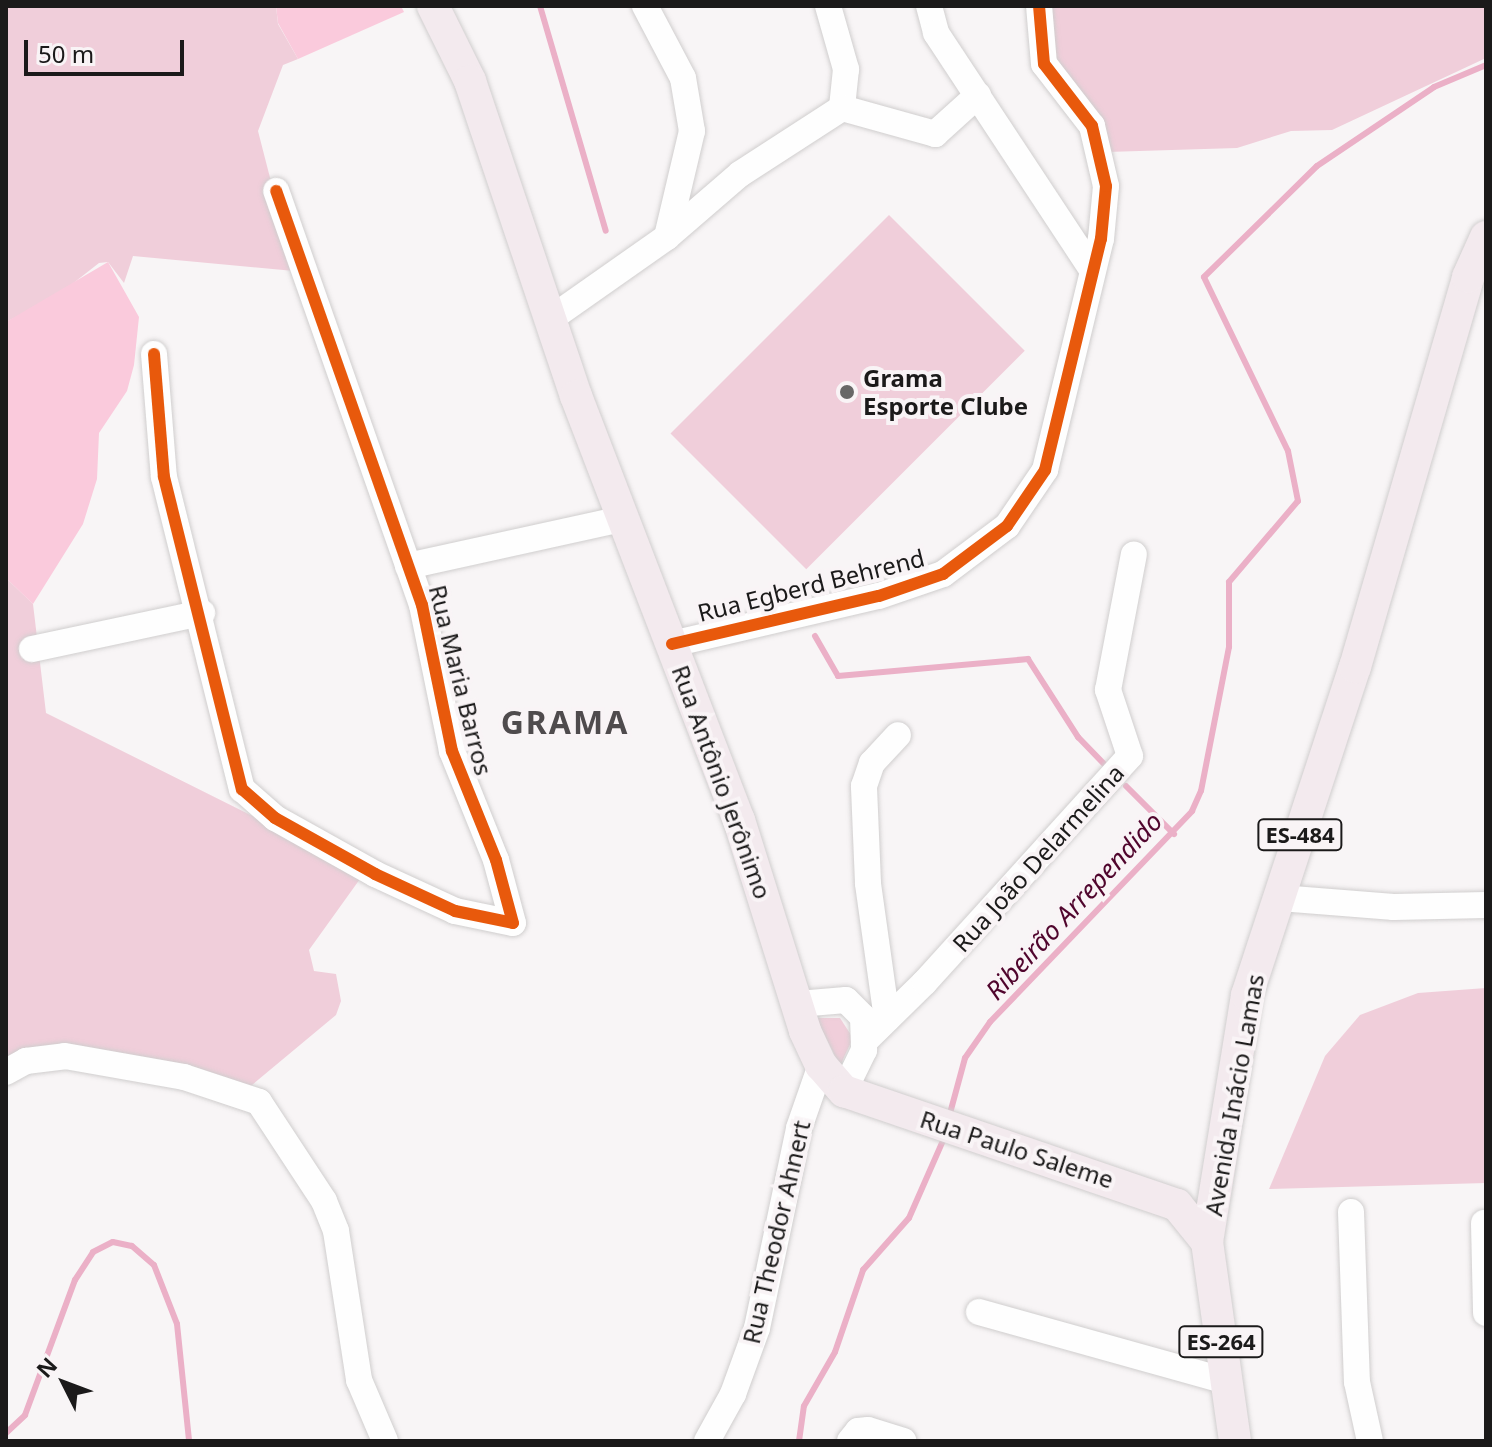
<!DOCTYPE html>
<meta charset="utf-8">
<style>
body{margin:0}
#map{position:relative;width:1492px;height:1447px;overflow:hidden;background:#f8f5f6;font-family:"Noto Sans",sans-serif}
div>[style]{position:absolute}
.green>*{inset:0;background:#f0ceda;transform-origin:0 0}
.forest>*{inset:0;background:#facadc}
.stream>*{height:6px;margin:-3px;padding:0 3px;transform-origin:3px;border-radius:3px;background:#ebb0c7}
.roads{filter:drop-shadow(0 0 2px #d0cece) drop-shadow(0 0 2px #d0cece)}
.minor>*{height:26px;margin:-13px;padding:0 13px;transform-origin:13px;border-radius:13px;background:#fefefe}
.major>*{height:32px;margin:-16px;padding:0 16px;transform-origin:16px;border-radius:16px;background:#f3eaee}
.cycleway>*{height:12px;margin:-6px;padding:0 6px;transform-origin:6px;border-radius:6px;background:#e8590c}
.dots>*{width:22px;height:22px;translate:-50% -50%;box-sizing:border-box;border:4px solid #f9f4f6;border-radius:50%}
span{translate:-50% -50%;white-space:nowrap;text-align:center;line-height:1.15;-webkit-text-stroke:8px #f9f4f6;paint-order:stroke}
.shield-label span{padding:2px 6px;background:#f9f4f6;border:2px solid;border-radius:6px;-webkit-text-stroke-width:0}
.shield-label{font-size:22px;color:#1b1a1a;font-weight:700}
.poi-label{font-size:24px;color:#1b1a1a;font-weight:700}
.left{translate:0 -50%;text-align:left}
.street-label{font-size:24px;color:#1b1a1a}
.water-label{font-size:26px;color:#50052d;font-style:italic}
.district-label{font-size:32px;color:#4f4b4d;font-weight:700;letter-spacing:2px}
.frame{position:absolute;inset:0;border:8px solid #1b1a1a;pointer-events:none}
.north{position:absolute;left:24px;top:1343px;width:80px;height:80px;-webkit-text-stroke:6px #f9f4f6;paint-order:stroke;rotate:312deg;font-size:22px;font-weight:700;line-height:32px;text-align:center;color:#1b1a1a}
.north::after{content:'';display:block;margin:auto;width:28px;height:36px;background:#1b1a1a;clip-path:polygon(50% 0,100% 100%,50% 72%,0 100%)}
.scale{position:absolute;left:24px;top:40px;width:160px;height:36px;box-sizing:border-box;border:4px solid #1b1a1a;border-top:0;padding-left:10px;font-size:24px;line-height:28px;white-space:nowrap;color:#1b1a1a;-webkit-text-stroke:6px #f9f4f6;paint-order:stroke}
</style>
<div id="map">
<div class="green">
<div style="clip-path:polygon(6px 6px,276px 6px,278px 24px,298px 59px,283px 65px,258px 131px,294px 271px,133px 256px,124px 283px,108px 262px,99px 263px,53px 299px,6px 322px)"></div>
<div style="clip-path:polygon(1024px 6px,1486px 6px,1486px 58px,1332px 130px,1291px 131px,1237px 148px,1107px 152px)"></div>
<div style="left:889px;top:215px;width:192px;height:309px;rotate:45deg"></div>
<div style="clip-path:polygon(6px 578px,33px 604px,46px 713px,365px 872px,309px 950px,314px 971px,336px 974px,341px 1001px,336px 1015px,246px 1090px,6px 1061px)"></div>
<div style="clip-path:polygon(1486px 988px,1486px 1183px,1269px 1189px,1325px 1056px,1360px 1015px,1418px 993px)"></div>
<div style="clip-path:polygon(816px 1018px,840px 1018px,853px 1038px,840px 1066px)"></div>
</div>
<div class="forest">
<div style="clip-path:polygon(276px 6px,401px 6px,404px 12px,298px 59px,278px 23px)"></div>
<div style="clip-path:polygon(108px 262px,139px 317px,134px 365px,127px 391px,99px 433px,97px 479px,83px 524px,33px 604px,6px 578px,6px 322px)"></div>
</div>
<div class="stream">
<div style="left:540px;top:6px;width:234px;rotate:73.7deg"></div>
<div style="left:815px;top:636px;width:46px;rotate:60.1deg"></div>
<div style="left:838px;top:676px;width:191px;rotate:-5.1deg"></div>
<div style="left:1028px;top:659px;width:93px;rotate:57.3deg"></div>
<div style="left:1078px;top:737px;width:42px;rotate:46deg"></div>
<div style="left:1126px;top:786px;width:68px;rotate:45deg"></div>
<div style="left:949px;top:1117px;width:61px;rotate:-74.8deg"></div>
<div style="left:965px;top:1058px;width:44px;rotate:-55.2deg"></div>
<div style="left:990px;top:1022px;width:292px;rotate:-46.2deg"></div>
<div style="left:1192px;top:811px;width:22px;rotate:-66deg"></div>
<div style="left:1201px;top:791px;width:147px;rotate:-79deg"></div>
<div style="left:1229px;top:647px;width:65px;rotate:-90deg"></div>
<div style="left:1229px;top:582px;width:106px;rotate:-49.6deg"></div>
<div style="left:1298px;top:501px;width:51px;rotate:-101.3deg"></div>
<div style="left:1288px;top:451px;width:193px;rotate:-115.8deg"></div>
<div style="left:1204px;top:277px;width:158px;rotate:-44.5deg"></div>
<div style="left:1317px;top:166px;width:141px;rotate:-34deg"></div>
<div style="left:1434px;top:87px;width:56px;rotate:-22.9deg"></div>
<div style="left:6px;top:1433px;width:26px;rotate:-43deg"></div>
<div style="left:25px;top:1415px;width:144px;rotate:-69.7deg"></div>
<div style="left:75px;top:1280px;width:33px;rotate:-57deg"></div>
<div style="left:93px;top:1252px;width:22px;rotate:-27deg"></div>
<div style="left:113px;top:1242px;width:19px;rotate:12deg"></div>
<div style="left:132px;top:1246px;width:29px;rotate:41deg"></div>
<div style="left:154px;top:1265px;width:63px;rotate:68.7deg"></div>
<div style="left:177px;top:1324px;width:118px;rotate:84.1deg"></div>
<div style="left:799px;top:1441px;width:35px;rotate:-82deg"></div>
<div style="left:804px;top:1406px;width:62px;rotate:-60.1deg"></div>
<div style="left:835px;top:1352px;width:87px;rotate:-71.1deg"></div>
<div style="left:863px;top:1270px;width:69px;rotate:-48.5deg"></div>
<div style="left:909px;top:1218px;width:90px;rotate:-66.3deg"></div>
</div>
<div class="roads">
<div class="minor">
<div style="left:645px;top:6px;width:81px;rotate:62.2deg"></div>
<div style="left:683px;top:78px;width:54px;rotate:80.4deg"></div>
<div style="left:692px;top:131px;width:109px;rotate:103.3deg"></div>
<div style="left:828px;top:6px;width:66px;rotate:74.1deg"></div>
<div style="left:846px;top:69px;width:39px;rotate:96deg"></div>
<div style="left:929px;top:6px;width:28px;rotate:75deg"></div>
<div style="left:936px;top:33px;width:282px;rotate:56.6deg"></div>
<div style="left:549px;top:320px;width:144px;rotate:-35.1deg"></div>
<div style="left:667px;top:237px;width:96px;rotate:-40.8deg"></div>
<div style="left:740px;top:174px;width:121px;rotate:-32.9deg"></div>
<div style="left:842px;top:108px;width:97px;rotate:15.6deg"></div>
<div style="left:935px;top:134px;width:58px;rotate:-42.2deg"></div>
<div style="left:154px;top:354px;width:123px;rotate:85.4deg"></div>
<div style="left:164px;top:477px;width:322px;rotate:76deg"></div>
<div style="left:242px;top:789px;width:44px;rotate:41.3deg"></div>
<div style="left:275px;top:818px;width:115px;rotate:29.2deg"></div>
<div style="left:375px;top:874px;width:88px;rotate:24.8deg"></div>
<div style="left:455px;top:911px;width:59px;rotate:11.7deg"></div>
<div style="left:513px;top:923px;width:65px;rotate:-105.1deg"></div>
<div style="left:496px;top:860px;width:118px;rotate:-112deg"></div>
<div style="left:452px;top:751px;width:149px;rotate:-101.6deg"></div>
<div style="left:422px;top:605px;width:439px;rotate:-109.4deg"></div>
<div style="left:408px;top:566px;width:218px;rotate:-12.4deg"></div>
<div style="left:672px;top:644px;width:212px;rotate:-13.1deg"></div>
<div style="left:879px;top:596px;width:68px;rotate:-19deg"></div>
<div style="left:943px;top:574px;width:80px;rotate:-36.9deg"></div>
<div style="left:1007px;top:526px;width:68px;rotate:-55.8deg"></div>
<div style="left:1045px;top:470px;width:238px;rotate:-76.4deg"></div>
<div style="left:1101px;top:239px;width:53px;rotate:-84.6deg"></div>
<div style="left:1106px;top:186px;width:62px;rotate:-103.1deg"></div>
<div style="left:1092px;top:126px;width:78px;rotate:-127.7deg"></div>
<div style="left:1044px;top:64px;width:58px;rotate:-94.9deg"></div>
<div style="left:32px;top:649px;width:174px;rotate:-12deg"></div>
<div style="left:1280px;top:898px;width:114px;rotate:4.5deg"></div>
<div style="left:1394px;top:907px;width:92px;rotate:-1.2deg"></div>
<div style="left:798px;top:1004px;width:48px;rotate:-4.8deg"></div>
<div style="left:846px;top:1000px;width:24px;rotate:45deg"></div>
<div style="left:863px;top:1017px;width:33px;rotate:88deg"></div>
<div style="left:864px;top:1050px;width:46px;rotate:116deg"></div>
<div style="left:887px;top:1019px;width:137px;rotate:-98deg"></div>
<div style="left:868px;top:883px;width:97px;rotate:-92.4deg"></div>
<div style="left:864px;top:786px;width:24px;rotate:-71deg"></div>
<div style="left:872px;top:763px;width:38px;rotate:-47deg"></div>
<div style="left:867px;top:1039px;width:81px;rotate:-44.5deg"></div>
<div style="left:925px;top:982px;width:305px;rotate:-47.8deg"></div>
<div style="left:1130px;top:756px;width:70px;rotate:-108.4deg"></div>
<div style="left:1108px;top:690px;width:138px;rotate:-79.2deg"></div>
<div style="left:6px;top:1072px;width:23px;rotate:-29deg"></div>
<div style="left:26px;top:1061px;width:39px;rotate:-7deg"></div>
<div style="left:65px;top:1056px;width:121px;rotate:10deg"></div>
<div style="left:184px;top:1077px;width:79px;rotate:18.4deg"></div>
<div style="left:259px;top:1102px;width:118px;rotate:56.7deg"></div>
<div style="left:324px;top:1201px;width:32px;rotate:68deg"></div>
<div style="left:336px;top:1231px;width:151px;rotate:81.2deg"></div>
<div style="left:359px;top:1380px;width:66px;rotate:66.9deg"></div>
<div style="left:1351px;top:1212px;width:170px;rotate:88deg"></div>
<div style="left:1357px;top:1382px;width:60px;rotate:77.6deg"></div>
<div style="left:1484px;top:1223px;width:90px;rotate:88.7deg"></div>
<div style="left:979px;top:1312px;width:253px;rotate:15.6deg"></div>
<div style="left:707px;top:1441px;width:54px;rotate:-61deg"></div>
<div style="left:733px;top:1394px;width:70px;rotate:-70deg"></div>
<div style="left:757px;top:1328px;width:204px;rotate:-78.1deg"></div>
<div style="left:799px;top:1128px;width:67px;rotate:-70.8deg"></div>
<div style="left:850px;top:1441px;width:13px;rotate:-51deg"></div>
<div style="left:858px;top:1431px;width:10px;rotate:-6deg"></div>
<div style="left:868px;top:1430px;width:37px;rotate:17deg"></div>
</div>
<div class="major">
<div style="left:433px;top:6px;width:84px;rotate:63.7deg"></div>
<div style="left:470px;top:81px;width:332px;rotate:71.4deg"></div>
<div style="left:576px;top:396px;width:454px;rotate:69deg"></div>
<div style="left:739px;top:820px;width:221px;rotate:72.6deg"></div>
<div style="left:805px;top:1031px;width:38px;rotate:65deg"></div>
<div style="left:821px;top:1065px;width:35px;rotate:49deg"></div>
<div style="left:844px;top:1091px;width:352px;rotate:18.9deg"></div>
<div style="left:1177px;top:1205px;width:48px;rotate:51deg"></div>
<div style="left:1235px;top:1441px;width:201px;rotate:-98deg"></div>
<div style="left:1207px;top:1242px;width:250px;rotate:-80.8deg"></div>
<div style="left:1247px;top:995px;width:345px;rotate:-71.8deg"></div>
<div style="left:1355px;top:667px;width:406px;rotate:-73.8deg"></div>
<div style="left:1468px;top:277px;width:44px;rotate:-65.8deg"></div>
</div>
</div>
<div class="cycleway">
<div style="left:154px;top:354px;width:123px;rotate:85.4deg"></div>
<div style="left:164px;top:477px;width:322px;rotate:76deg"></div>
<div style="left:242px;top:789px;width:44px;rotate:41.3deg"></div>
<div style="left:275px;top:818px;width:115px;rotate:29.2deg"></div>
<div style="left:375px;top:874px;width:88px;rotate:24.8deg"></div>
<div style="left:455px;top:911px;width:59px;rotate:11.7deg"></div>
<div style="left:513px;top:923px;width:65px;rotate:-105.1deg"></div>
<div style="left:496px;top:860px;width:118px;rotate:-112deg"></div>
<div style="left:452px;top:751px;width:149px;rotate:-101.6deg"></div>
<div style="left:422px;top:605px;width:439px;rotate:-109.4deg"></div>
<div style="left:672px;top:644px;width:212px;rotate:-13.1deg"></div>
<div style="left:879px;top:596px;width:68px;rotate:-19deg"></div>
<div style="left:943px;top:574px;width:80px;rotate:-36.9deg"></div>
<div style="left:1007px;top:526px;width:68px;rotate:-55.8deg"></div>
<div style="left:1045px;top:470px;width:238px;rotate:-76.4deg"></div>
<div style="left:1101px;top:239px;width:53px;rotate:-84.6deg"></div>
<div style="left:1106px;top:186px;width:62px;rotate:-103.1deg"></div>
<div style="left:1092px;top:126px;width:78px;rotate:-127.7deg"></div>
<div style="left:1044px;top:64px;width:58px;rotate:-94.9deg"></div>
</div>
<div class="dots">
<div style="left:847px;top:392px;background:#686767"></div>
</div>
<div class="shield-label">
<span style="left:1300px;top:835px">ES-484</span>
<span style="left:1221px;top:1342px">ES-264</span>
</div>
<div class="poi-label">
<span class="left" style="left:863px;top:392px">Grama<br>Esporte Clube</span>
</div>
<div class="street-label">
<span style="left:811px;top:585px;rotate:-14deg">Rua Egberd Behrend</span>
<span style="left:461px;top:680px;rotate:76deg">Rua Maria Barros</span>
<span style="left:722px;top:782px;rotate:70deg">Rua Antônio Jerônimo</span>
<span style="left:1038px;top:858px;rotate:-48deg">Rua João Delarmelina</span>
<span style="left:1234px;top:1095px;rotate:-80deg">Avenida Inácio Lamas</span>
<span style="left:1017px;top:1149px;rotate:18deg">Rua Paulo Saleme</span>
<span style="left:776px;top:1232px;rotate:-77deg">Rua Theodor Ahnert</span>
</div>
<div class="water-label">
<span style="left:1074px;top:906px;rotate:-47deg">Ribeirão Arrependido</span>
</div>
<div class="district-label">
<span style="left:565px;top:722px">GRAMA</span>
</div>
<div class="frame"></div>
<div class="north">N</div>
<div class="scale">50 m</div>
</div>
